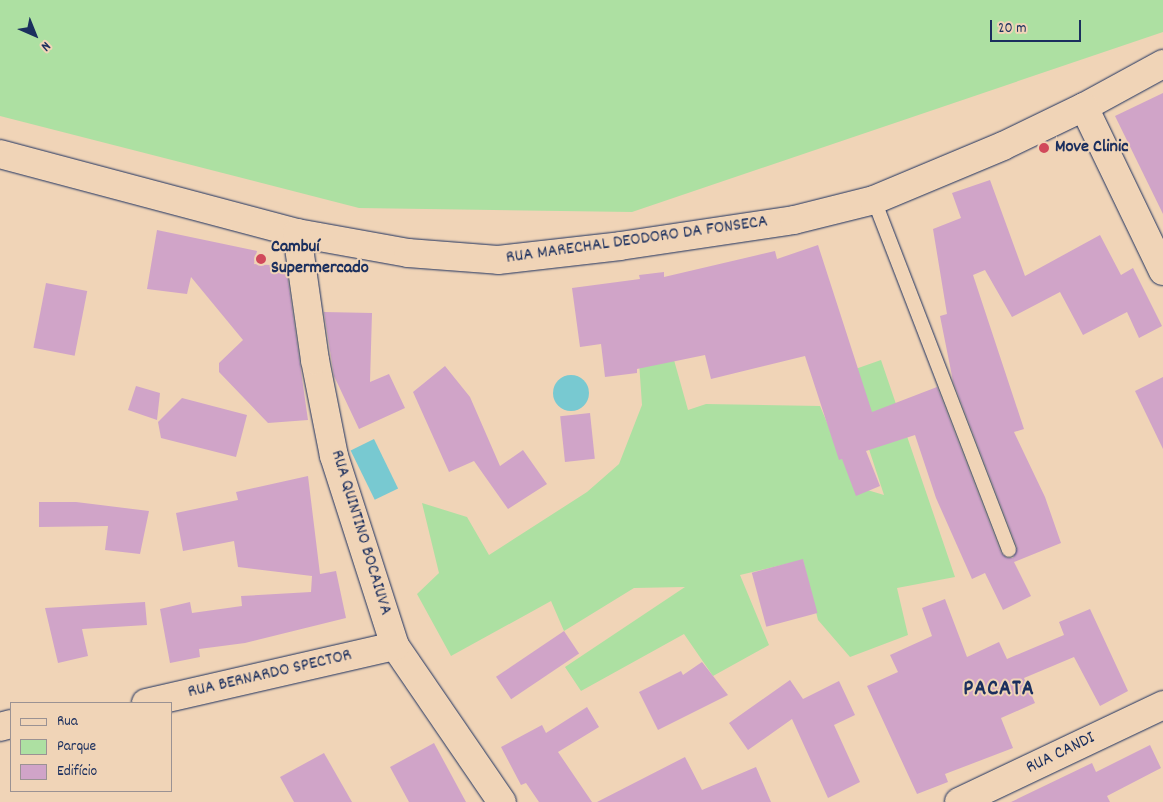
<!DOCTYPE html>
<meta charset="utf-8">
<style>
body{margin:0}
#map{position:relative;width:1163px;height:802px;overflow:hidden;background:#f0d4b7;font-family:Dekko,sans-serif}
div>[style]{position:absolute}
.green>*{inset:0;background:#ade0a2}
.water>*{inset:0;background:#78c9d1;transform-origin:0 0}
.round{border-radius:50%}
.building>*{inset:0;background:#d0a4c8;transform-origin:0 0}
.roads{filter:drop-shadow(0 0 1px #1b2f5e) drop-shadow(0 0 1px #1b2f5e)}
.lane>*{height:14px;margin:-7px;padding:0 7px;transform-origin:7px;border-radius:7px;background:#f0d4b7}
.street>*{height:28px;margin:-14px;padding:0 14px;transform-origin:14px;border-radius:14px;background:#f0d4b7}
.secondary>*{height:28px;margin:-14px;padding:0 14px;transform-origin:14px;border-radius:14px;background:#f0d4b7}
.dots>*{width:14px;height:14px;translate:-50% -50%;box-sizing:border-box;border:2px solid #f0d4b7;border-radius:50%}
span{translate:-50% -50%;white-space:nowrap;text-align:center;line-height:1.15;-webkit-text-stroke:4px #f0d4b7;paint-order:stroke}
.poi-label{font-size:18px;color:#1b2f5e;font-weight:700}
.left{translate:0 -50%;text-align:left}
.street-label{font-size:18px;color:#1b2f5e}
.district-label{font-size:22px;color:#1b2f5e;font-weight:700;letter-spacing:1px}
.legend{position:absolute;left:10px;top:702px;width:162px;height:90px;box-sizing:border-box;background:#f0d4b7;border:1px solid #9b9293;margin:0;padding:6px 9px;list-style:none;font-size:15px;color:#1b2f5e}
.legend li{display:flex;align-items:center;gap:10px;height:25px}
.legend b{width:25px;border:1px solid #9b9293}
.north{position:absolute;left:10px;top:10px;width:50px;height:50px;-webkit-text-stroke:4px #f0d4b7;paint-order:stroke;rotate:136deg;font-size:14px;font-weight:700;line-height:20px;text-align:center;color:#1b2f5e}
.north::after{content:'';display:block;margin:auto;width:18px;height:22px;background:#1b2f5e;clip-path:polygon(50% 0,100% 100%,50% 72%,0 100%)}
.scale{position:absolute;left:990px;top:20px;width:91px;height:22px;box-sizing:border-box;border:2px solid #1b2f5e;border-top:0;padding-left:6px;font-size:15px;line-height:18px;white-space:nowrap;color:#1b2f5e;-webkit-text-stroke:4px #f0d4b7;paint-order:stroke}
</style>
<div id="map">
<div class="green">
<div style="clip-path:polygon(0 0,1163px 0,1163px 32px,632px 212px,359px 208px,0 116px)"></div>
<div style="clip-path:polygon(674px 360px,688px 410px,706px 404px,820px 406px,854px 486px,884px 495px,844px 373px,881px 360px,955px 577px,897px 588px,908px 635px,850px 657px,818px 620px,803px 560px,740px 575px,769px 645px,713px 676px,684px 634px,581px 691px,565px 667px,685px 587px,634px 588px,564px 631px,551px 601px,451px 656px,417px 594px,439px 573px,422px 503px,467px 517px,489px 555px,587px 492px,619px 464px,642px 405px,639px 362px)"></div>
</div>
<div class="water">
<div class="round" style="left:553px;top:375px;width:36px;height:36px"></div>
<div style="left:374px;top:439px;width:55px;height:26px;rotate:64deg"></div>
</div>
<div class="building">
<div style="clip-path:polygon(1163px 93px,1163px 214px,1115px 116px)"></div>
<div style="clip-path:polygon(990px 180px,1025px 276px,1100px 235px,1121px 275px,1133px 268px,1162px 326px,1139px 338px,1127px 312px,1083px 335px,1060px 292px,1012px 317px,985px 270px,973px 275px,1024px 429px,1014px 432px,1045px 497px,1061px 543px,1014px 562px,1031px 596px,1003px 610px,985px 573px,972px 579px,936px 498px,915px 435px,866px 451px,880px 486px,856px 496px,842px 459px,839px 460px,805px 356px,711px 379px,705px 355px,637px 369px,637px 373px,605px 377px,601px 344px,580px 347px,572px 288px,640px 279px,639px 275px,664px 272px,664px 277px,775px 251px,777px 259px,818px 245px,872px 412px,937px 387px,1001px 553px,1007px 558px,1013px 558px,1017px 547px,953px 381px,940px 316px,947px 314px,933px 229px,961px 218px,952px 193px)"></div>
<div style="clip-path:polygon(157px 230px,257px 251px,254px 264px,286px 266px,308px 420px,268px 423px,219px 372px,219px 363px,243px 340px,191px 277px,187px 294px,147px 289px)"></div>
<div style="left:46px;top:283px;width:42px;height:66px;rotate:11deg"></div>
<div style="clip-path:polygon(324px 312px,372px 313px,370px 382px,389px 374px,405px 408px,359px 429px,334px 376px)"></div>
<div style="clip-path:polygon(445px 366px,470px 397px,500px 466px,523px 450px,547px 484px,508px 509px,474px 461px,449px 472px,413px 392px)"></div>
<div style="clip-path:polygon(1163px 377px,1163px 449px,1135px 391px)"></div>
<div style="clip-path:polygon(136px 386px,160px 393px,157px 420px,128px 410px)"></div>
<div style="clip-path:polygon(182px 398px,247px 415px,236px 457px,161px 438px,158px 422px)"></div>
<div style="left:590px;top:413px;width:46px;height:30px;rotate:84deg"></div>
<div style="clip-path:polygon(308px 476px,320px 574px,336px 571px,346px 618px,245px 643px,199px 649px,200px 657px,170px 663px,160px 609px,190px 602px,192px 613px,242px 606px,241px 596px,311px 592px,312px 576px,238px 567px,234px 541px,183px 551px,176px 513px,238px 500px,236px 492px)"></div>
<div style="clip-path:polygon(39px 502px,76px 502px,149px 511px,140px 554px,105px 550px,108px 526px,39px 527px)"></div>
<div style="left:803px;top:559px;width:56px;height:53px;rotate:75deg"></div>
<div style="clip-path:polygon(945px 599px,967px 657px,999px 642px,1007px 659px,1064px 635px,1059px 622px,1090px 609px,1128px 691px,1100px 706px,1074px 657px,1024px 678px,1035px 703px,1001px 718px,1013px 748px,945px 774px,948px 782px,917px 794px,867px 686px,898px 672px,890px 655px,932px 636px,922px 608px)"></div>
<div style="clip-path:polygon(145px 602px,147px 625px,82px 629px,88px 656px,58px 663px,45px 608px)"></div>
<div style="left:564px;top:631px;width:27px;height:82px;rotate:56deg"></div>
<div style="clip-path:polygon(702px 662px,728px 695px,658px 730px,639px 692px,681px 671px,683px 675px)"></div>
<div style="clip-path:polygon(790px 680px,803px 699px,839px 681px,855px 715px,834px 725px,860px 782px,828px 798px,792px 719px,748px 750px,729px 723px)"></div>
<div style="clip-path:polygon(587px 707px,599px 727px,558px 752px,592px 802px,539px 802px,526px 783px,521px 785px,501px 747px,542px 725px,546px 733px)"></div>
<div style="clip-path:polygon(434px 743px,466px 802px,409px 802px,390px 767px)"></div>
<div style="clip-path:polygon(1150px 745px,1161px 768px,1107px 796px,1110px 802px,1011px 802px,1092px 763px,1096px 772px)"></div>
<div style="clip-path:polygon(324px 753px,352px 802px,294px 802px,280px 777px)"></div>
<div style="clip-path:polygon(685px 757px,702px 790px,756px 767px,771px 802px,597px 802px)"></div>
</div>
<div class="roads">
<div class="lane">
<div style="left:874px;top:200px;width:375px;rotate:68.9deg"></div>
</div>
<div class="street">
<div style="left:1084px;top:107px;width:90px;rotate:-28.6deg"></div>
<div style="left:395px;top:646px;width:189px;rotate:55.6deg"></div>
<div style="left:959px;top:802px;width:226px;rotate:-25.4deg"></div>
</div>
<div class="secondary">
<div style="left:0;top:154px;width:307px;rotate:14.9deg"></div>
<div style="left:297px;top:233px;width:113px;rotate:10.2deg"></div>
<div style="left:408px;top:253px;width:90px;rotate:4.4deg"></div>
<div style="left:498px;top:260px;width:123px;rotate:-6.5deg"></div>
<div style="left:620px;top:246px;width:176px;rotate:-8.5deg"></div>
<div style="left:794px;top:220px;width:82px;rotate:-14deg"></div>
<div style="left:874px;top:200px;width:140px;rotate:-22.7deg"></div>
<div style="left:1003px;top:146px;width:90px;rotate:-25.7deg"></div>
<div style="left:1084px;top:107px;width:182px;rotate:64.3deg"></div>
<div style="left:146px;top:703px;width:255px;rotate:-12.9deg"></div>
<div style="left:395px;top:646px;width:200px;rotate:-107.8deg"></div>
<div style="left:334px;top:456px;width:98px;rotate:-101.2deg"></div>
<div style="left:315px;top:360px;width:128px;rotate:-98.1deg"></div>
<div style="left:0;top:727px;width:11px;rotate:-15deg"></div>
</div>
</div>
<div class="dots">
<div style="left:1044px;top:148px;background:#d1495b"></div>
<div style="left:261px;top:259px;background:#d1495b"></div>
</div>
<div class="poi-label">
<span class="left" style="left:1055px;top:148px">Move Clinic</span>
<span class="left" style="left:271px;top:259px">Cambuí<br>Supermercado</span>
</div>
<div class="street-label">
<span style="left:637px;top:241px;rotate:-8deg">RUA MARECHAL DEODORO DA FONSECA</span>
<span style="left:360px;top:533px;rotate:73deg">RUA QUINTINO BOCAIUVA</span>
<span style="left:270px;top:675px;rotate:-13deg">RUA BERNARDO SPECTOR</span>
<span style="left:1061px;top:754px;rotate:-26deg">RUA CANDI</span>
</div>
<div class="district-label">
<span style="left:999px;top:690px">PACATA</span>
</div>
<ul class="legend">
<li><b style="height:6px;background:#f0d4b7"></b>Rua</li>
<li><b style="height:14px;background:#ade0a2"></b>Parque</li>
<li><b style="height:14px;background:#d0a4c8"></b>Edifício</li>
</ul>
<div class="north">N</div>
<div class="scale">20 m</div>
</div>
